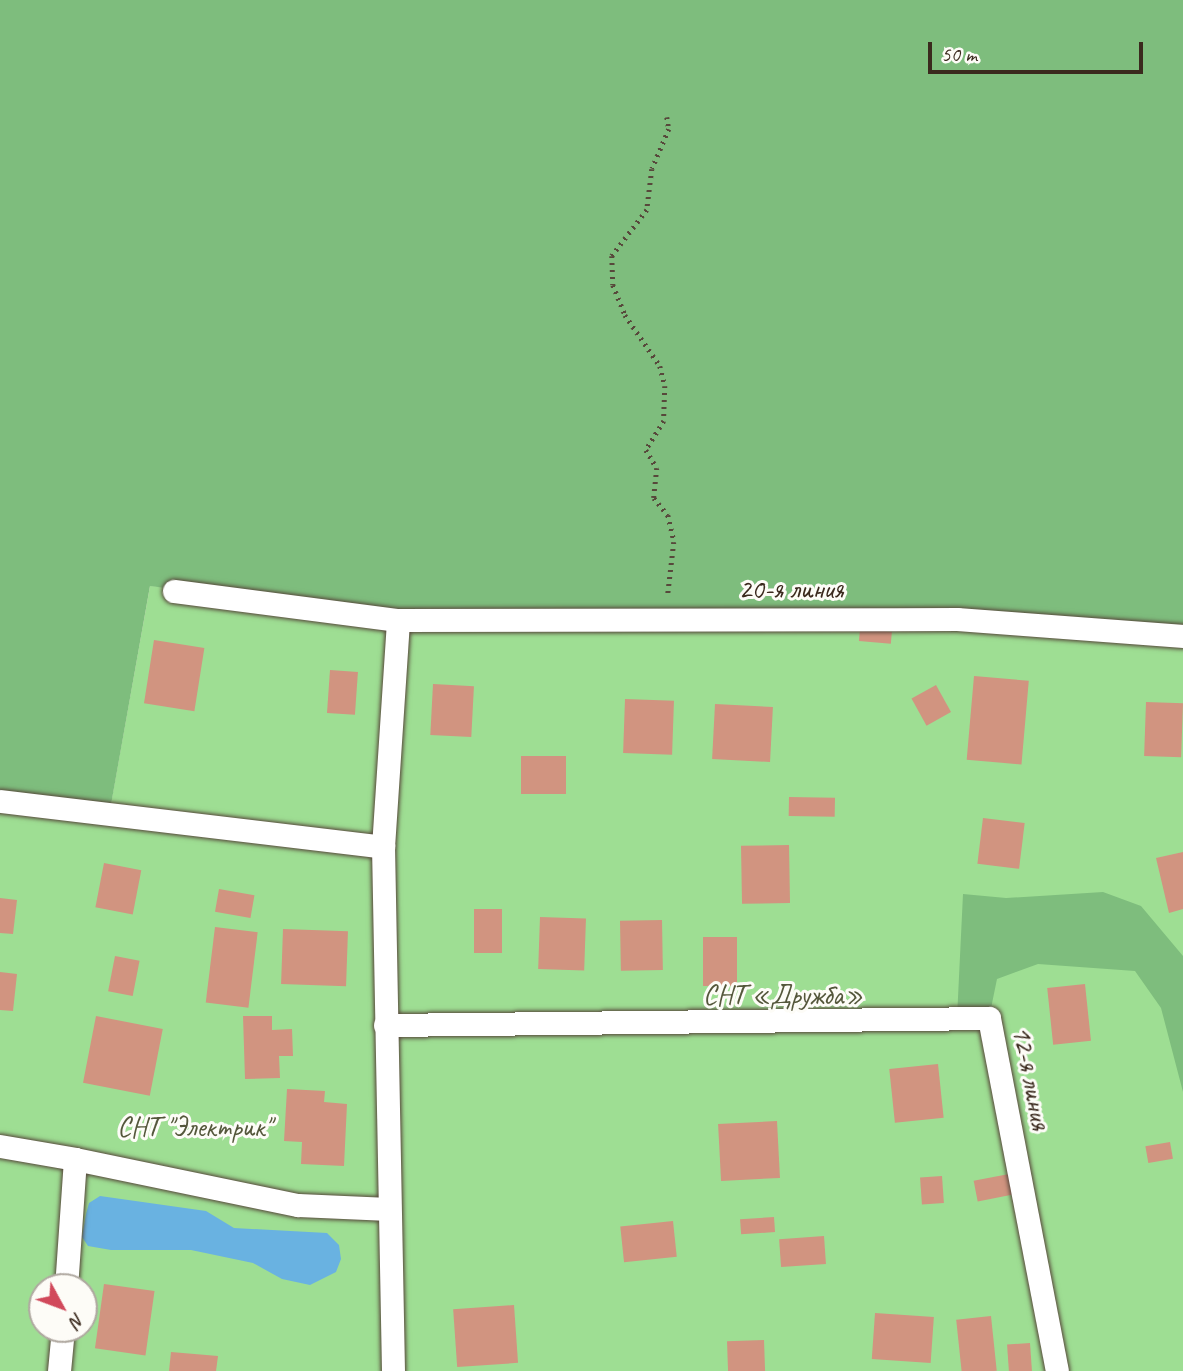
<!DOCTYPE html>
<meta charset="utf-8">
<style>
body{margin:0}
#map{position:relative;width:1183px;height:1371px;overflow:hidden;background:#f5efde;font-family:Caveat,sans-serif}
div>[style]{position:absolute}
.green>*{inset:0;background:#9ede93}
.forest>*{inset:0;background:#7ebd7d}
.water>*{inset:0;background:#69b2e1}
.building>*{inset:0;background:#d19480;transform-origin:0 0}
.path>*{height:4.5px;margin-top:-2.25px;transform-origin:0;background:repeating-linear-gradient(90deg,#57483b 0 2px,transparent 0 7px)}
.roads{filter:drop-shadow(0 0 2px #57483b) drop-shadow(0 0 2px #57483b)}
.street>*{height:23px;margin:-11.5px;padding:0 11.5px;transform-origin:11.5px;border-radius:11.5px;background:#fff}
span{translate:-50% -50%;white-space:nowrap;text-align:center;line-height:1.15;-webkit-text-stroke:6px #fdfcf7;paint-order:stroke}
.street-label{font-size:28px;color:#3b2a1e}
.park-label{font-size:28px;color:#54573b}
.north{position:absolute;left:28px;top:1273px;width:70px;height:70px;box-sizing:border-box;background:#fdfcf7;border:2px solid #afa8a0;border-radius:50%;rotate:131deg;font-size:19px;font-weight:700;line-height:28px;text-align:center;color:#3b2a1e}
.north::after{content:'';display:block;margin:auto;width:24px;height:32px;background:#d1495b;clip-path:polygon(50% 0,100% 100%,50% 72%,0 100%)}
.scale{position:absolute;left:928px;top:42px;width:215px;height:32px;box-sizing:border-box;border:4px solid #3b2a1e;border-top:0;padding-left:9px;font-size:21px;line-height:24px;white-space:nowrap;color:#3b2a1e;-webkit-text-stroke:5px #fdfcf7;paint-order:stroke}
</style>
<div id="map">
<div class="green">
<div style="clip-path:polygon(evenodd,150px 586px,957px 619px,1183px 636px,1183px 1371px,0 1371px,0 800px,109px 815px,150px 586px,42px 1287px,84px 1287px,84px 1329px,42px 1329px,42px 1287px)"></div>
</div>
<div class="forest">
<div style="clip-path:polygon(0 0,1183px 0,1183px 636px,957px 619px,404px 619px,150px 586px,109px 816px,0 800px)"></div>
<div style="clip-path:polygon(1103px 892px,1141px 906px,1183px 956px,1183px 1092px,1161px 1008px,1135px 971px,1038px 964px,997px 979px,989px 1018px,957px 1018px,963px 894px,1006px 898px)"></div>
</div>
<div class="water">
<div style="clip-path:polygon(100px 1196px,206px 1211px,234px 1228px,327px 1233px,339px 1245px,341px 1259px,336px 1272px,310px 1285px,282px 1279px,253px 1263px,191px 1250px,111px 1250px,88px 1246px,82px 1237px,86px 1214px,89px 1203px)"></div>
</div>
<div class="building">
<div style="left:860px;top:629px;width:32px;height:12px;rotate:5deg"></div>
<div style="left:154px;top:640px;width:51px;height:64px;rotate:9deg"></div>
<div style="left:330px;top:670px;width:28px;height:43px;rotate:4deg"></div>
<div style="left:974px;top:676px;width:55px;height:84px;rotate:5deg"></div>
<div style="left:433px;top:684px;width:41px;height:51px;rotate:3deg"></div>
<div style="left:936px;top:685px;width:31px;height:28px;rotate:61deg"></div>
<div style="left:625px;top:699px;width:49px;height:54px;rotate:2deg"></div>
<div style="left:1146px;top:702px;width:37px;height:54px;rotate:2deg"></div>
<div style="left:715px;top:704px;width:58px;height:55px;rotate:3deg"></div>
<div style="left:521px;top:756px;width:45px;height:38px"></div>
<div style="left:789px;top:797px;width:46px;height:19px;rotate:1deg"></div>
<div style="left:983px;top:818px;width:42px;height:46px;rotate:7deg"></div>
<div style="left:789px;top:845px;width:58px;height:48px;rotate:89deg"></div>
<div style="clip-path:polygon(1183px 852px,1183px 909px,1169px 913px,1156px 858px)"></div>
<div style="left:104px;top:863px;width:38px;height:45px;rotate:11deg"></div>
<div style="left:219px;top:889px;width:36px;height:23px;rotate:10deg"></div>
<div style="clip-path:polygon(0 898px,17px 900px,13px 934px,0 933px)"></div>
<div style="left:474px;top:909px;width:28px;height:44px"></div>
<div style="left:540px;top:917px;width:46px;height:52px;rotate:2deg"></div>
<div style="left:662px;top:920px;width:50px;height:42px;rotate:89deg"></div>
<div style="left:215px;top:927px;width:43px;height:76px;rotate:7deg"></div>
<div style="left:283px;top:929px;width:65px;height:55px;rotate:2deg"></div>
<div style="left:703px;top:937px;width:34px;height:49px"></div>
<div style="left:115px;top:956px;width:25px;height:36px;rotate:11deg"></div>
<div style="clip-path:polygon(0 972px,17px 974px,13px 1011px,0 1010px)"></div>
<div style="left:1085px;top:984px;width:57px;height:38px;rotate:84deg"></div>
<div style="left:96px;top:1016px;width:68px;height:68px;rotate:11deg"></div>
<div style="clip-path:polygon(243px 1016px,272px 1016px,272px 1030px,292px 1029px,293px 1056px,279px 1056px,280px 1078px,245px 1079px)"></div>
<div style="left:938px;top:1064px;width:54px;height:49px;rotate:84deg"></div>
<div style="clip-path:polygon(287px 1089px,325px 1091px,324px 1102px,347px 1104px,344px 1166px,301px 1164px,302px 1142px,284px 1141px)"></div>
<div style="left:777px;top:1121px;width:57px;height:59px;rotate:87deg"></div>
<div style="left:1170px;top:1142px;width:17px;height:25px;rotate:80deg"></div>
<div style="left:1009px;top:1174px;width:21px;height:36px;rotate:79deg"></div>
<div style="left:942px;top:1176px;width:27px;height:22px;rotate:86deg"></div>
<div style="left:774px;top:1217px;width:15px;height:34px;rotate:86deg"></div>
<div style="left:673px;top:1221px;width:36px;height:53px;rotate:84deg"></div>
<div style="left:824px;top:1236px;width:28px;height:45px;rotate:86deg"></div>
<div style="left:104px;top:1284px;width:51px;height:65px;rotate:8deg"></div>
<div style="left:514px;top:1305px;width:58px;height:61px;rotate:86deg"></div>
<div style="left:875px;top:1313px;width:59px;height:46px;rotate:4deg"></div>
<div style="left:991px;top:1316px;width:55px;height:35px;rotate:84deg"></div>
<div style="left:764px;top:1340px;width:31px;height:37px;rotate:88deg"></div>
<div style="left:1030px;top:1343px;width:28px;height:23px;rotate:86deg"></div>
<div style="clip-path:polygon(171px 1352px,218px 1356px,216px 1371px,169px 1371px)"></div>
</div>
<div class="path">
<div style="left:667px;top:117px;width:12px;rotate:81deg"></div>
<div style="left:669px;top:129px;width:43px;rotate:113deg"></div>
<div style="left:652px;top:169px;width:41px;rotate:97deg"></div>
<div style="left:647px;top:210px;width:58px;rotate:127.3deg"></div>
<div style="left:612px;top:256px;width:29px;rotate:88deg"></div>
<div style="left:613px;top:285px;width:32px;rotate:68deg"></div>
<div style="left:625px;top:315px;width:62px;rotate:55.5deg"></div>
<div style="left:660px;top:366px;width:21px;rotate:76deg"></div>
<div style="left:665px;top:386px;width:35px;rotate:92deg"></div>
<div style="left:664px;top:421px;width:34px;rotate:122deg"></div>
<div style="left:646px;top:450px;width:21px;rotate:59deg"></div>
<div style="left:657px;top:468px;width:30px;rotate:96deg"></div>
<div style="left:654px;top:498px;width:22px;rotate:51deg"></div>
<div style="left:668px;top:515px;width:28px;rotate:77deg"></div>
<div style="left:674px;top:542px;width:52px;rotate:96.6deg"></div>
</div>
<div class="roads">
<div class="street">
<div style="left:174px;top:591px;width:226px;rotate:7.4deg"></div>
<div style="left:398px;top:620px;width:559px;rotate:-0.1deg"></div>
<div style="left:957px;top:619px;width:227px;rotate:4.3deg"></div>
<div style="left:0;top:801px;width:386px;rotate:6.8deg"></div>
<div style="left:385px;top:1025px;width:604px;rotate:-0.66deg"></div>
<div style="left:989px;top:1018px;width:359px;rotate:79.1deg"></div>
<div style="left:0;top:1146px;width:76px;rotate:9.8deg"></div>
<div style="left:75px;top:1159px;width:128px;rotate:94deg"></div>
<div style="left:75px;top:1159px;width:228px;rotate:11.7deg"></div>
<div style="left:298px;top:1205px;width:91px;rotate:2.5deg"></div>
<div style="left:59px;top:1371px;width:42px;rotate:-84.6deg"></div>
<div style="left:393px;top:1371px;width:524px;rotate:-91.09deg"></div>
<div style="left:383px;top:847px;width:227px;rotate:-86.2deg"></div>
</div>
</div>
<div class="street-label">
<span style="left:791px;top:589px">20-я линия</span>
<span style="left:1031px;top:1078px;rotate:79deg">12-я линия</span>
</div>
<div class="park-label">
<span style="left:783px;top:995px">СНТ «Дружба»</span>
<span style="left:194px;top:1127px">СНТ "Электрик"</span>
</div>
<div class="north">N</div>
<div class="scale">50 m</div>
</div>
